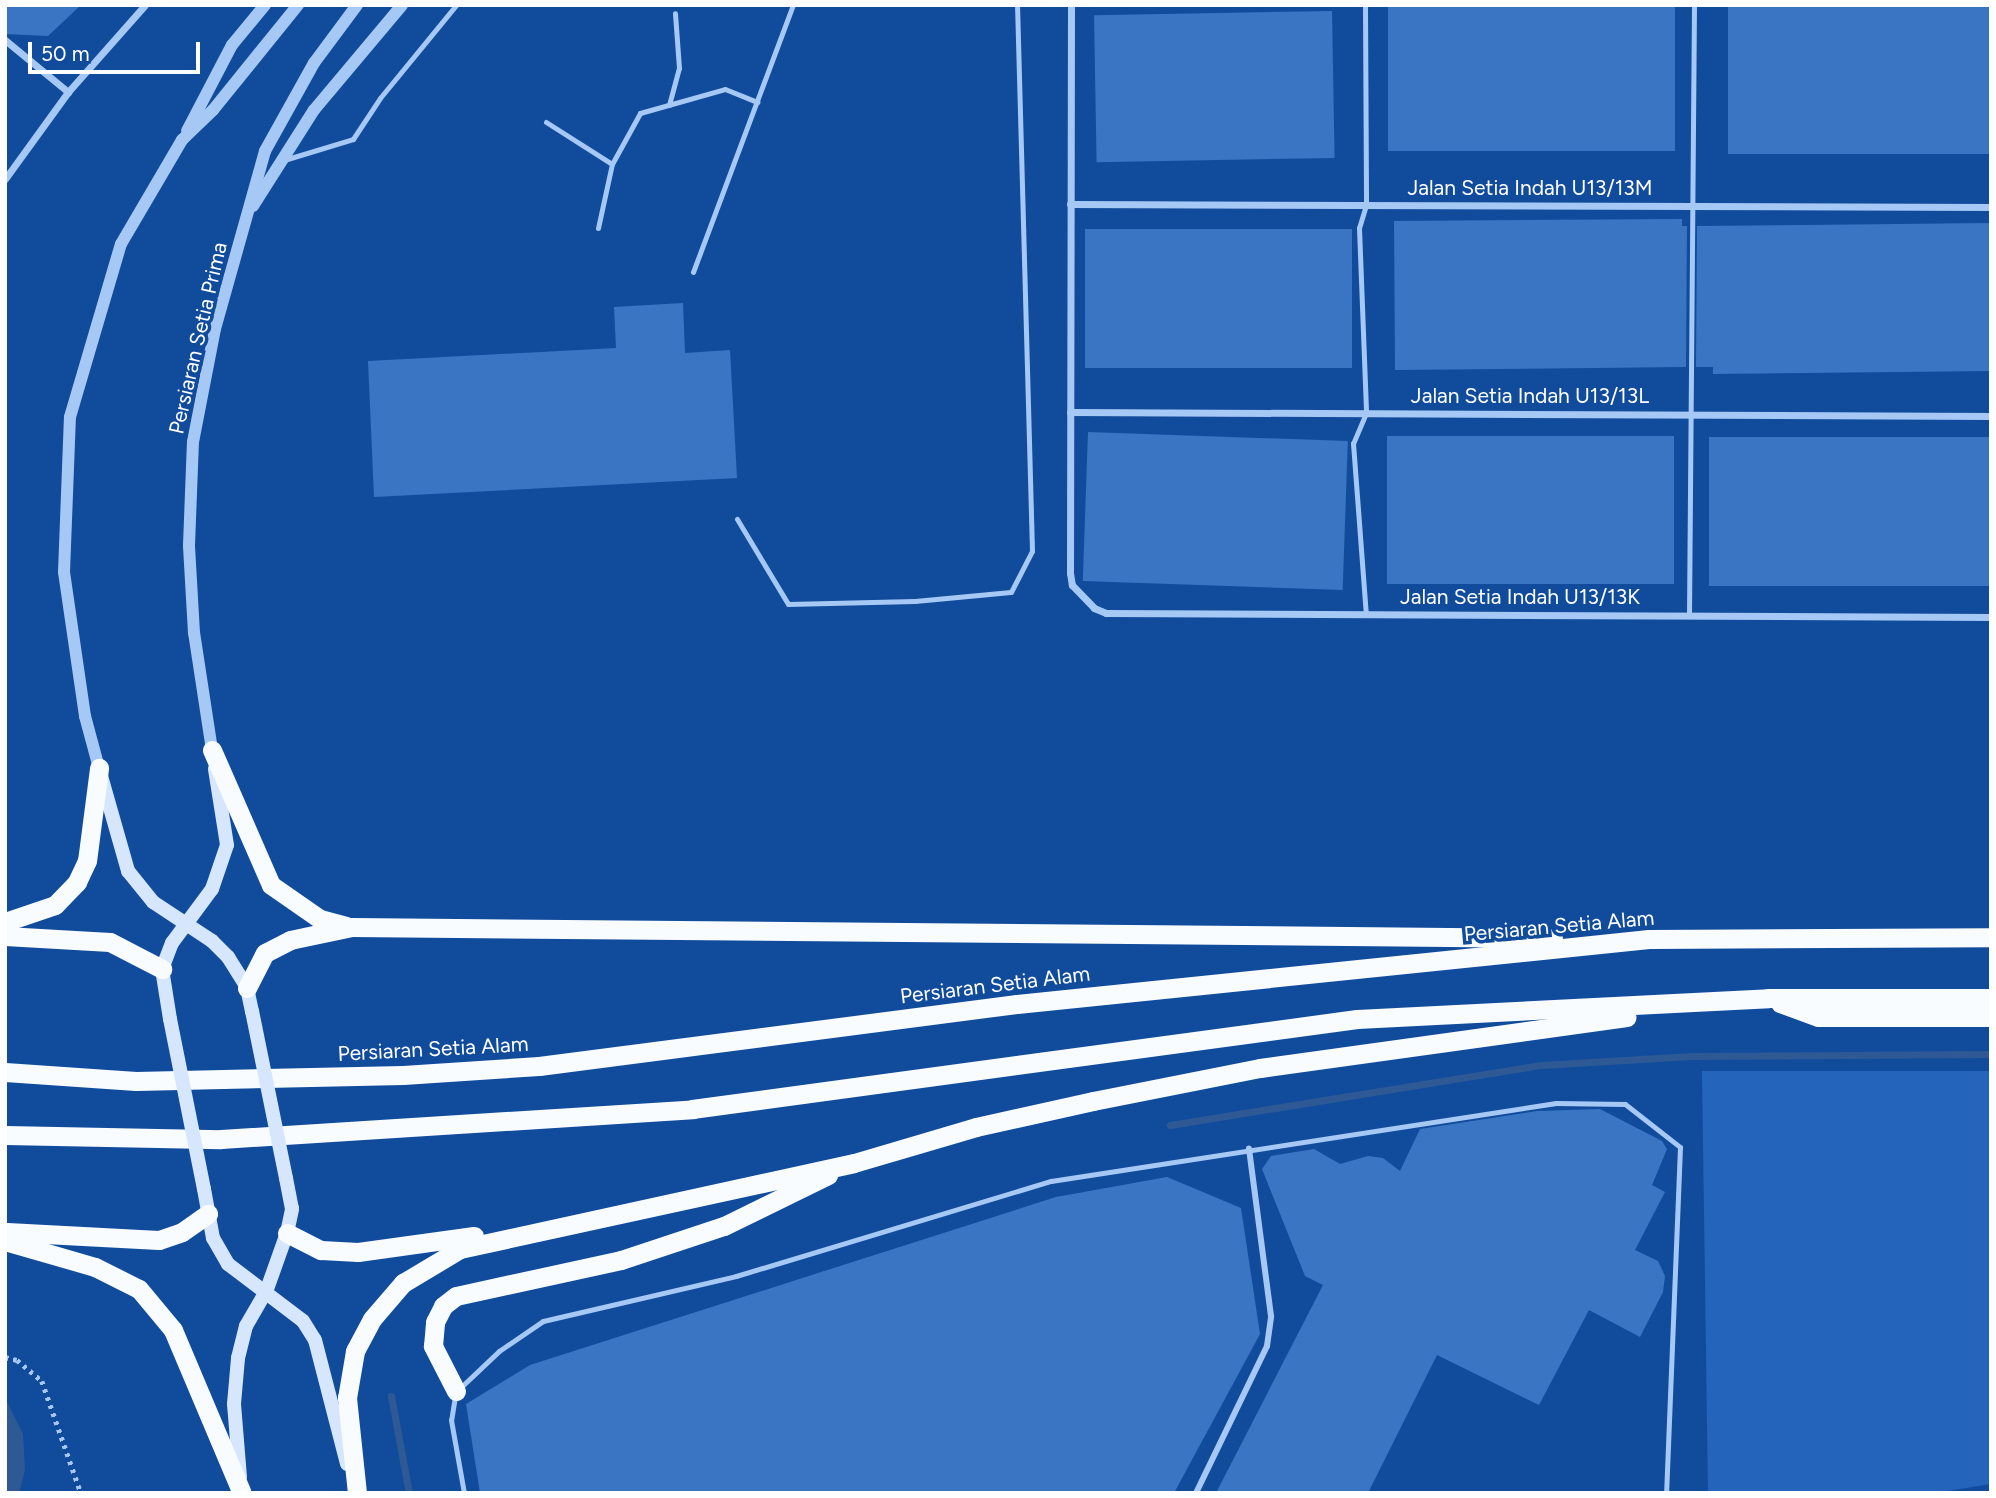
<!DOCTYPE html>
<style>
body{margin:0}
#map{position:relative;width:1996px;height:1498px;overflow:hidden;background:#114c9c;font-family:Figtree,sans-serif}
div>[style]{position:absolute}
.green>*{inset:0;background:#2465bb}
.water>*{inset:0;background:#2f5995}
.stream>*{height:7px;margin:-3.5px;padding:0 3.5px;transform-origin:3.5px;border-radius:3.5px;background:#2f5995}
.building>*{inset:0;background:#3a75c3;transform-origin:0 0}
.path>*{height:4.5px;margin-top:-2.25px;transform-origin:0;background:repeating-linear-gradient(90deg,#a6c8f5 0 3.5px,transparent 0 8.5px)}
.service>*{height:5px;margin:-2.5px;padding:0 2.5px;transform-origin:2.5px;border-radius:2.5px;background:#a6c8f5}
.pedestrian>*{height:6px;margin:-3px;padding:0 3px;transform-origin:3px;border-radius:3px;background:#a6c8f5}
.minor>*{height:7px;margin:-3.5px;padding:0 3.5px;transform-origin:3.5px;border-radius:3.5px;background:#a6c8f5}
.tertiary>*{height:12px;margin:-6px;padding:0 6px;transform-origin:6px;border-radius:6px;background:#a6c8f5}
.secondary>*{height:14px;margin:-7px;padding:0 7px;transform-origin:7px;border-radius:7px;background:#d6e6fd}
.trunk>*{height:19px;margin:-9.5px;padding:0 9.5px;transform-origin:9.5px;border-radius:9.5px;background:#f9fcff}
.secondary-bridge>*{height:14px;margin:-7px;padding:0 7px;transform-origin:7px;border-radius:7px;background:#d6e6fd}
span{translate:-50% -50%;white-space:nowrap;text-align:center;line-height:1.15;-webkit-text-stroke:7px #114c9c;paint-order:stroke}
.street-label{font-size:21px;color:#fff}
.frame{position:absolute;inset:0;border:7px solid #fff;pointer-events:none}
.scale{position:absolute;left:28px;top:42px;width:172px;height:32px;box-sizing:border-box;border:4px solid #fff;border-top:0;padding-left:9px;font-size:21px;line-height:24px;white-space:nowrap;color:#fff;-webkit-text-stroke:5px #114c9c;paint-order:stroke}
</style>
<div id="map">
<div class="green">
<div style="clip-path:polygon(1702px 1071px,1991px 1071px,1991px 1484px,1935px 1493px,1708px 1493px)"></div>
</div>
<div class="water">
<div style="clip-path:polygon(5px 1398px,23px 1434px,25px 1470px,19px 1493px,5px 1493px)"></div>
</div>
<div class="stream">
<div style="left:1170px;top:1125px;width:376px;rotate:-9.2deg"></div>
<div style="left:1541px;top:1065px;width:151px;rotate:-3.4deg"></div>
<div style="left:1692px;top:1056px;width:299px;rotate:-0.4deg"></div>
<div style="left:391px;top:1396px;width:99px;rotate:79.5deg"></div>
</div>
<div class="building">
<div style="clip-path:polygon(5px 5px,81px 5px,48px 36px,5px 34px)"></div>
<div style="left:1675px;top:5px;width:146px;height:287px;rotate:90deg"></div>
<div style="left:1991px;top:6px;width:148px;height:263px;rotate:90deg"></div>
<div style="left:1332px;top:11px;width:147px;height:238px;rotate:89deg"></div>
<div style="clip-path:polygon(1682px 219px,1682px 226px,1687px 226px,1686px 367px,1395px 370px,1394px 221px)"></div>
<div style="clip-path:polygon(1991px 223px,1991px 371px,1713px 374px,1713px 367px,1696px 367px,1697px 226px)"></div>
<div style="left:1085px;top:229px;width:267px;height:139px"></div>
<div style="clip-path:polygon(683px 303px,685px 353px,730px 350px,737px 478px,374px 497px,368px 361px,616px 348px,614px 307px)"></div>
<div style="left:1088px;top:432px;width:260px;height:149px;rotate:2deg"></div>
<div style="left:1674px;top:436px;width:148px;height:287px;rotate:90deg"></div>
<div style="left:1991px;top:437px;width:149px;height:282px;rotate:90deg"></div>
<div style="clip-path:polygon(1600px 1109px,1662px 1141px,1667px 1149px,1652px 1185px,1665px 1192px,1635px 1250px,1658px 1261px,1665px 1276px,1663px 1292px,1640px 1337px,1589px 1310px,1539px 1405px,1437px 1355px,1368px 1493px,1216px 1493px,1323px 1285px,1305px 1276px,1262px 1169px,1271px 1156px,1314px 1149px,1340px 1164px,1368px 1156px,1383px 1158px,1400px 1171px,1420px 1129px,1537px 1111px)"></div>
<div style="clip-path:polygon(1167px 1177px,1241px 1208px,1260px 1334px,1174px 1493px,480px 1493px,466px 1404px,530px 1365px,1056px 1197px)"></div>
</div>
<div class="path">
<div style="left:5px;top:1357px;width:12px;rotate:14deg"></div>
<div style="left:17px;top:1360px;width:33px;rotate:40deg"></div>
<div style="left:42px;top:1381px;width:119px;rotate:70.8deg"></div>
</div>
<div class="service">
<div style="left:1365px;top:5px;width:200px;rotate:89.7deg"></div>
<div style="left:1366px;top:205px;width:24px;rotate:107deg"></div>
<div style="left:1359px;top:228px;width:185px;rotate:87.8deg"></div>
<div style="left:1366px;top:413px;width:33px;rotate:113deg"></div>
<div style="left:1353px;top:443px;width:171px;rotate:85.7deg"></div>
<div style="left:669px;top:105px;width:38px;rotate:-75deg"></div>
<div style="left:679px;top:68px;width:55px;rotate:-94.2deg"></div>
<div style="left:546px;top:122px;width:78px;rotate:32.5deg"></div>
<div style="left:284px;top:160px;width:72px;rotate:-16.9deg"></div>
<div style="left:353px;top:139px;width:49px;rotate:-56.6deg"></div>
<div style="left:380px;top:98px;width:120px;rotate:-50.7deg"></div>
<div style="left:598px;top:228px;width:66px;rotate:-77.7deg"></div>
<div style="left:612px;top:164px;width:58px;rotate:-61.2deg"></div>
<div style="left:640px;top:113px;width:88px;rotate:-15.8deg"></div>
<div style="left:725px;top:89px;width:35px;rotate:22deg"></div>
<div style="left:693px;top:272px;width:285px;rotate:-69.5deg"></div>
<div style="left:737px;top:519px;width:99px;rotate:59deg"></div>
<div style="left:788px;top:604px;width:127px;rotate:-1.4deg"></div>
<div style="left:915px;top:601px;width:96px;rotate:-5.4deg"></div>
<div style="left:1011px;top:592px;width:46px;rotate:-62.9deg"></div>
<div style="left:1032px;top:551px;width:546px;rotate:-91.57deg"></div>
<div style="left:1689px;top:615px;width:610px;rotate:-89.53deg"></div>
<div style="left:460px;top:1388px;width:54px;rotate:-43.5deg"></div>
<div style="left:499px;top:1351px;width:53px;rotate:-34.3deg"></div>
<div style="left:543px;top:1321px;width:198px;rotate:-13.1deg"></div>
<div style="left:736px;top:1276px;width:329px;rotate:-16.8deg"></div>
<div style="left:1051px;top:1181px;width:511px;rotate:-8.78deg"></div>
<div style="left:1556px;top:1103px;width:69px;rotate:0.8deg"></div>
<div style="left:1625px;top:1104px;width:70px;rotate:38deg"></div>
<div style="left:1680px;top:1147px;width:346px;rotate:92.3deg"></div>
<div style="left:455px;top:1396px;width:24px;rotate:99deg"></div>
<div style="left:451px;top:1420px;width:74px;rotate:79.9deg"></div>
</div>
<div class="pedestrian">
<div style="left:1196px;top:1493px;width:163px;rotate:-64.2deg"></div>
<div style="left:1267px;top:1346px;width:30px;rotate:-82deg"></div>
<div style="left:1271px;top:1316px;width:169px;rotate:-97.5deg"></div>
</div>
<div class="minor">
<div style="left:1071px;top:5px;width:568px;rotate:90.1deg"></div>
<div style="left:1070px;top:573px;width:12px;rotate:81deg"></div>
<div style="left:1072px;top:585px;width:32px;rotate:46deg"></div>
<div style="left:1094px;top:608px;width:13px;rotate:23deg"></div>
<div style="left:1106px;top:613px;width:885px;rotate:0.26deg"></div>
<div style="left:5px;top:40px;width:82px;rotate:39.5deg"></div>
<div style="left:5px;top:179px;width:107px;rotate:-54.1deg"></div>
<div style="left:68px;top:92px;width:116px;rotate:-48.5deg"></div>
<div style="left:1070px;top:204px;width:921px;rotate:0.19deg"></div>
<div style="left:1070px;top:412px;width:921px;rotate:0.25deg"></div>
</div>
<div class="tertiary">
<div style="left:187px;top:131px;width:97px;rotate:-62.4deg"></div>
<div style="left:232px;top:45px;width:52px;rotate:-50.5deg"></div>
<div style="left:253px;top:206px;width:114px;rotate:-57.6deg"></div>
<div style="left:314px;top:110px;width:137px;rotate:-50deg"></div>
<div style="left:212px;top:750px;width:118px;rotate:-98.7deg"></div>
<div style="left:194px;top:633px;width:88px;rotate:-93.3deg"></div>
<div style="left:189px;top:545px;width:103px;rotate:-87.8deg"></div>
<div style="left:193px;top:442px;width:115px;rotate:-79deg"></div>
<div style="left:215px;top:329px;width:185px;rotate:-74.3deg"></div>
<div style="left:265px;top:151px;width:101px;rotate:-60.9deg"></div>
<div style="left:314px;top:63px;width:72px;rotate:-53.4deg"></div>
<div style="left:99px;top:768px;width:54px;rotate:-105.1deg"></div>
<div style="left:85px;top:716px;width:146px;rotate:-98.3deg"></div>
<div style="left:64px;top:572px;width:155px;rotate:-87.8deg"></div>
<div style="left:70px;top:417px;width:180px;rotate:-73.6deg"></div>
<div style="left:121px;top:244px;width:121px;rotate:-59.6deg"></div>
<div style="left:182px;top:140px;width:43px;rotate:-44.1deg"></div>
<div style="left:213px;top:110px;width:135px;rotate:-51deg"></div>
</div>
<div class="secondary">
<div style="left:101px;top:776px;width:99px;rotate:74.1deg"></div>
<div style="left:128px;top:871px;width:40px;rotate:51deg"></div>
<div style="left:153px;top:902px;width:71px;rotate:33.5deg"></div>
<div style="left:212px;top:941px;width:23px;rotate:45deg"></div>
<div style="left:228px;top:957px;width:36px;rotate:58deg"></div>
<div style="left:247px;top:988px;width:24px;rotate:78deg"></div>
<div style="left:170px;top:1019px;width:51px;rotate:-99.1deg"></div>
<div style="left:162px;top:969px;width:28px;rotate:-69deg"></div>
<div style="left:172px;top:943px;width:67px;rotate:-53.5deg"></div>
<div style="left:212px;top:889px;width:46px;rotate:-71.2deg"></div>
<div style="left:227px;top:845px;width:77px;rotate:-99deg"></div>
<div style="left:204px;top:1189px;width:50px;rotate:79.6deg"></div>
<div style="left:213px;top:1238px;width:30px;rotate:60deg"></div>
<div style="left:228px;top:1264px;width:94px;rotate:37.2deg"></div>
<div style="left:303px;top:1321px;width:22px;rotate:58deg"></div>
<div style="left:315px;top:1340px;width:128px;rotate:75.5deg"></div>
<div style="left:240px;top:1477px;width:73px;rotate:-94.7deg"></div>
<div style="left:234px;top:1404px;width:46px;rotate:-85deg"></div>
<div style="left:238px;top:1358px;width:33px;rotate:-76deg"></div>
<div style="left:246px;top:1326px;width:39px;rotate:-60deg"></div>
<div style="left:266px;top:1292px;width:63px;rotate:-70.4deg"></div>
<div style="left:287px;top:1233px;width:25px;rotate:-78deg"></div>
<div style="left:292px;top:1209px;width:32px;rotate:-101deg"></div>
</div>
<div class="trunk">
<div style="left:212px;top:750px;width:147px;rotate:66.4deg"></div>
<div style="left:271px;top:885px;width:60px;rotate:34.8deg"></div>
<div style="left:320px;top:919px;width:27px;rotate:15deg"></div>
<div style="left:5px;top:922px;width:53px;rotate:-18.8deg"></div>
<div style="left:55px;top:905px;width:32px;rotate:-46deg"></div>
<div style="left:77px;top:882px;width:23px;rotate:-65deg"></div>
<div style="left:87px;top:861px;width:94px;rotate:-82.6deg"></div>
<div style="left:5px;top:936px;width:105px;rotate:3.3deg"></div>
<div style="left:110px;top:942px;width:59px;rotate:27.4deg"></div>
<div style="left:247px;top:988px;width:39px;rotate:-63deg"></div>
<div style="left:265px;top:953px;width:28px;rotate:-27deg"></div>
<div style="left:290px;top:940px;width:62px;rotate:-12deg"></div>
<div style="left:351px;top:927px;width:1202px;rotate:0.52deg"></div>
<div style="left:1780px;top:1003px;width:40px;rotate:20.2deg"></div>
<div style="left:1818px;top:1017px;width:173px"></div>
<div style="left:5px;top:1072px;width:131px;rotate:3.9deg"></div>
<div style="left:136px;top:1081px;width:267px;rotate:-1.3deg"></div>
<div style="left:403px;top:1075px;width:136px;rotate:-3.8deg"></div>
<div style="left:539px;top:1066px;width:482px;rotate:-7.4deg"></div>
<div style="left:1017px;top:1004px;width:635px;rotate:-5.87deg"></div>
<div style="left:1649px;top:939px;width:342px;rotate:-0.3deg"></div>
<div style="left:5px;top:1135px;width:216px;rotate:1.1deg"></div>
<div style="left:221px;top:1139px;width:472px;rotate:-3.6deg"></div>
<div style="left:692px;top:1109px;width:671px;rotate:-7.71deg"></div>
<div style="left:1357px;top:1019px;width:412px;rotate:-2.9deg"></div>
<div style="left:1768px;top:998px;width:223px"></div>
<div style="left:7px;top:1232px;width:152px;rotate:3deg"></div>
<div style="left:159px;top:1240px;width:24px;rotate:-19deg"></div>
<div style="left:182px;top:1232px;width:32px;rotate:-35deg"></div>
<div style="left:287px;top:1233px;width:38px;rotate:27deg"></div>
<div style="left:321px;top:1250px;width:37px;rotate:3deg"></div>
<div style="left:358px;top:1252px;width:117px;rotate:-7.9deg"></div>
<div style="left:5px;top:1241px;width:94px;rotate:16.1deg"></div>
<div style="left:95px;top:1267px;width:49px;rotate:26.6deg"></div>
<div style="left:139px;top:1289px;width:53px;rotate:50.3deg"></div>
<div style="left:173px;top:1330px;width:175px;rotate:67.1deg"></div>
<div style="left:456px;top:1391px;width:51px;rotate:-117.1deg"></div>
<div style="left:433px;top:1346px;width:24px;rotate:-85deg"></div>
<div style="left:435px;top:1322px;width:18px;rotate:-63deg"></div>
<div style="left:443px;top:1306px;width:16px;rotate:-38deg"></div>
<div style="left:456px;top:1296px;width:169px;rotate:-12.3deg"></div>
<div style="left:621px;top:1260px;width:108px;rotate:-18.3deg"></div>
<div style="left:724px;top:1226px;width:116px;rotate:-26.1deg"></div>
<div style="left:357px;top:1493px;width:96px;rotate:-96deg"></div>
<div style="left:347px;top:1398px;width:48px;rotate:-80.3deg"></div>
<div style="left:355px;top:1351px;width:36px;rotate:-62deg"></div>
<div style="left:372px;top:1319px;width:48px;rotate:-49.3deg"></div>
<div style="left:403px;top:1283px;width:66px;rotate:-30.8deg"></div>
<div style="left:460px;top:1249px;width:403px;rotate:-12.3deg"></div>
<div style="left:854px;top:1163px;width:127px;rotate:-16.4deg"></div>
<div style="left:976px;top:1127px;width:120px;rotate:-12.5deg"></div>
<div style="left:1093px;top:1101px;width:170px;rotate:-11.2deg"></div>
<div style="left:1260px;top:1068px;width:370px;rotate:-7.9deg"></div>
</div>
<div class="secondary-bridge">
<div style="left:252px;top:1011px;width:170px;rotate:78.5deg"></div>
<div style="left:170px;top:1019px;width:173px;rotate:78.7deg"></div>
</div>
<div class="street-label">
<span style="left:1530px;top:188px">Jalan Setia Indah U13/13M</span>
<span style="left:198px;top:338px;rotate:-77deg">Persiaran Setia Prima</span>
<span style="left:1530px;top:396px">Jalan Setia Indah U13/13L</span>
<span style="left:1520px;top:597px">Jalan Setia Indah U13/13K</span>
<span style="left:1559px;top:926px;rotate:-5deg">Persiaran Setia Alam</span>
<span style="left:995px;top:985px;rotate:-7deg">Persiaran Setia Alam</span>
<span style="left:433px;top:1049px;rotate:-3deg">Persiaran Setia Alam</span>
</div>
<div class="frame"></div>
<div class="scale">50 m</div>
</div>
